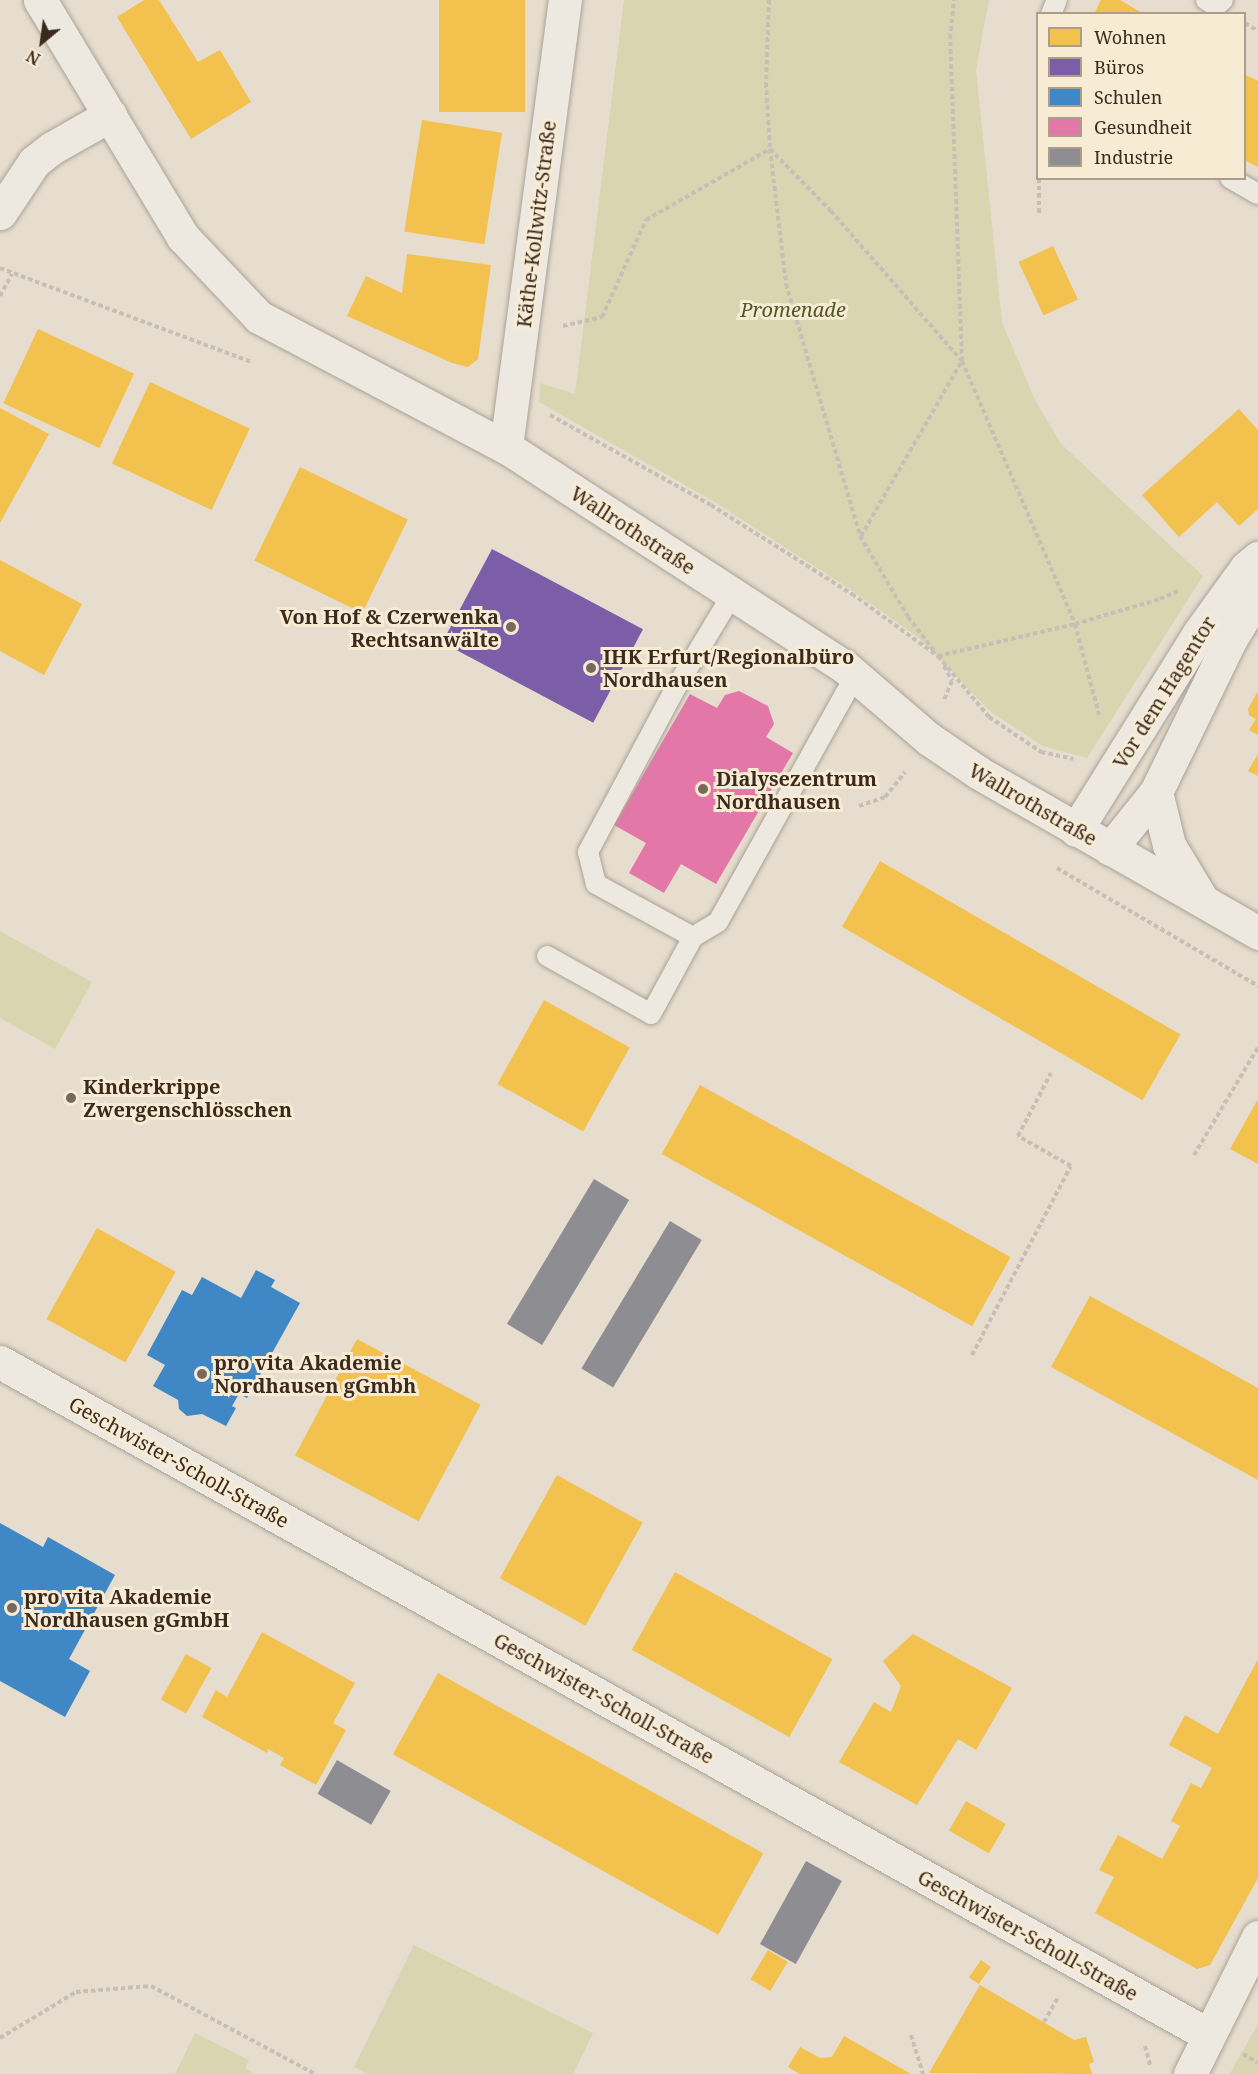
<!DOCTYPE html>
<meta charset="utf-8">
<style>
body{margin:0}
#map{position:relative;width:1258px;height:2074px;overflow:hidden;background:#e6ddce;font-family:"Noto Serif",serif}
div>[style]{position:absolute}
.green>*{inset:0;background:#d8d5b0}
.homes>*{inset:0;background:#f2c14e;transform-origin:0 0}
.offices>*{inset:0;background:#7b5ea7;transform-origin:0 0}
.schools>*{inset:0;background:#3f88c5}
.health>*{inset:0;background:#e377a8}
.industry>*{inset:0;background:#8d8d92;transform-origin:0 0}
.path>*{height:4px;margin-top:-2px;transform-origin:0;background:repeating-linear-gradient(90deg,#c7bfb6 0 4.5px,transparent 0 7.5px)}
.roads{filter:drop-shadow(0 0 2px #aba297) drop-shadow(0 0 2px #aba297)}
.service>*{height:20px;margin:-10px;padding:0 10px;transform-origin:10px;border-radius:10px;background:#eee9e0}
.minor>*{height:33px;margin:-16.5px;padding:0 16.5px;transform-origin:16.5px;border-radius:16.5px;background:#eee9e0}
.dots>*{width:16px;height:16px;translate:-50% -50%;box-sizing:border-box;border:3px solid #f7ebd4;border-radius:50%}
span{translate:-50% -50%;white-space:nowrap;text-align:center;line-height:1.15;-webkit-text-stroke:6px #f7ebd4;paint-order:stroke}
.street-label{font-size:20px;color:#3b2a1e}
.park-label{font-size:20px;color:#4f5924;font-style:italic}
.poi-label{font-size:20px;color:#3b2a1e;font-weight:700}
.right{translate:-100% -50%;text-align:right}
.left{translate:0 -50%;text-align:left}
.legend{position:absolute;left:1036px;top:12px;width:210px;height:168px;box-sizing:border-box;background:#f7ebd4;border:2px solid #ac9e8b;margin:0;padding:8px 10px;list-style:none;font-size:18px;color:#3b2a1e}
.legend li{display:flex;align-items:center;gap:12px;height:30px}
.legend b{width:30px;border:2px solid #ac9e8b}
.north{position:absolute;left:12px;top:12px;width:60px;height:60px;-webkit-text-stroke:4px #f7ebd4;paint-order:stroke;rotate:209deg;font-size:16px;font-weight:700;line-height:24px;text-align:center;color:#3b2a1e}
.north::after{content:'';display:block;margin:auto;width:21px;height:27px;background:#3b2a1e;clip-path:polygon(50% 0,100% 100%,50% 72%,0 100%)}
</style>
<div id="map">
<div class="green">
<div style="clip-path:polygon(624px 0,989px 0,976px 70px,1002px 322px,1034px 398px,1061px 444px,1203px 576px,1087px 758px,1043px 746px,991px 712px,919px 638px,850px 589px,713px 501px,539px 402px,540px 383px,575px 394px)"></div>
<div style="clip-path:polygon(0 931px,92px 982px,55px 1049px,0 1018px)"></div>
<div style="clip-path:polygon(414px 1945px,593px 2033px,573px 2074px,368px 2074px,354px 2067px)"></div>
<div style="clip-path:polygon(1258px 2024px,1258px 2074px,1230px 2074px,1233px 2068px)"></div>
<div style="clip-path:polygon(195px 2033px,249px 2060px,245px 2069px,255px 2074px,175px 2074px)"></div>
</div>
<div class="homes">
<div style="clip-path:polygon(144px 0,159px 0,198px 62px,220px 50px,251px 102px,191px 139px,117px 17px)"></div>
<div style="left:439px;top:0;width:86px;height:112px"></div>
<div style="clip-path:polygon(1101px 0,1120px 0,1144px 14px,1094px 14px)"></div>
<div style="clip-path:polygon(1244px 74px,1258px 81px,1258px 167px,1244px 160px)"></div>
<div style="left:422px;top:120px;width:81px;height:113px;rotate:9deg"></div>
<div style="left:1053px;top:246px;width:59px;height:38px;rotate:65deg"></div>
<div style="clip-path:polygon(407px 254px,491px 265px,478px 359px,468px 367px,452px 363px,347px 316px,366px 276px,402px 293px)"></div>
<div style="left:38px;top:329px;width:106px;height:82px;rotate:25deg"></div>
<div style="left:150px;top:382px;width:110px;height:90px;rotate:25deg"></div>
<div style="clip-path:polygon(0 408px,49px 434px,0 523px)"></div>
<div style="clip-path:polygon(1239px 409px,1258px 430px,1258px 509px,1239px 526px,1217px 502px,1179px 537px,1142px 495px)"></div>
<div style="left:300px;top:467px;width:120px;height:104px;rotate:26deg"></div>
<div style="clip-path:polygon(0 560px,82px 604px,44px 675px,0 651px)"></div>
<div style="clip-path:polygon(1258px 691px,1258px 735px,1249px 730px,1256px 719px,1249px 715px,1248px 709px)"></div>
<div style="clip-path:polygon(1258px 754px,1258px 776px,1248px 771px)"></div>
<div style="left:880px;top:861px;width:347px;height:76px;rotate:30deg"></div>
<div style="left:544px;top:1000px;width:98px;height:96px;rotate:29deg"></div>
<div style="left:700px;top:1085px;width:355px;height:79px;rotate:29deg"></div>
<div style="clip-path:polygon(1258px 1099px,1258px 1164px,1230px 1149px)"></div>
<div style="left:97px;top:1228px;width:90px;height:104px;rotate:29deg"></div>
<div style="clip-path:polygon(1090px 1296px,1258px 1388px,1258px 1480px,1051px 1367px)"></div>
<div style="left:357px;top:1339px;width:140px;height:132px;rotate:28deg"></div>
<div style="left:557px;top:1475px;width:98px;height:118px;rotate:29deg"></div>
<div style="left:675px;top:1572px;width:180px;height:89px;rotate:29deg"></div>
<div style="clip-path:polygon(262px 1632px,355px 1683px,333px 1723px,346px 1730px,316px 1785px,280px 1765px,284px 1758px,268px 1749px,267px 1753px,202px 1717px,216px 1690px,227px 1697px)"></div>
<div style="clip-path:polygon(913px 1634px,1012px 1688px,976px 1750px,958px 1739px,917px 1805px,839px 1762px,874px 1702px,891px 1712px,901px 1686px,883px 1661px)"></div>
<div style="left:186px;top:1654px;width:29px;height:52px;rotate:29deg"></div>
<div style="clip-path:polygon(1258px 1659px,1258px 1878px,1210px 1965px,1197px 1969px,1095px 1913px,1114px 1877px,1099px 1870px,1118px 1835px,1162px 1859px,1180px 1826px,1171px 1821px,1191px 1783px,1201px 1788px,1212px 1768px,1169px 1745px,1185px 1715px,1218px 1734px)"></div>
<div style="left:438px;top:1673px;width:372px;height:93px;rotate:29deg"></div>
<div style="left:966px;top:1801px;width:46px;height:34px;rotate:30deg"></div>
<div style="left:768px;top:1950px;width:23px;height:34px;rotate:31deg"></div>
<div style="left:981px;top:1960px;width:12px;height:21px;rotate:35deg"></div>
<div style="clip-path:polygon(980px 1985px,1074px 2040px,1086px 2037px,1094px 2062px,1089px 2064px,1092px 2074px,929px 2073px)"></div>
<div style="clip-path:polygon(844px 2036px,911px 2074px,800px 2074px,788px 2067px,800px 2047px,820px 2058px,832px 2057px)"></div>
</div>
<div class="offices">
<div style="left:492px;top:549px;width:171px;height:106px;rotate:28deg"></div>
</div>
<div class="schools">
<div style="clip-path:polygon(256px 1270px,275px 1280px,271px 1287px,300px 1303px,247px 1398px,239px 1394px,232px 1406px,236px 1408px,226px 1426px,202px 1414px,187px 1416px,179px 1409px,178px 1400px,153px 1386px,165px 1365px,147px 1355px,182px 1290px,192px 1295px,202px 1277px,241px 1298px)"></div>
<div style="clip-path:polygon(0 1523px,43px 1547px,48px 1537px,115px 1575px,69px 1659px,90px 1671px,65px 1717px,0 1681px)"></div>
</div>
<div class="health">
<div style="clip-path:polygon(739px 691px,768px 706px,774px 724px,766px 737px,793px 753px,716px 884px,681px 864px,664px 893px,629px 873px,646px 843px,614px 825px,690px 694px,717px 708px,725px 695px)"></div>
</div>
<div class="industry">
<div style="left:594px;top:1179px;width:41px;height:169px;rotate:31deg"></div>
<div style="left:670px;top:1221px;width:37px;height:172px;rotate:31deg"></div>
<div style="left:337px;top:1760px;width:62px;height:39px;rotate:30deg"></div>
<div style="left:806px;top:1861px;width:41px;height:95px;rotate:29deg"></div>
</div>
<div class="path">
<div style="left:769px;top:0;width:83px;rotate:92.1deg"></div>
<div style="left:766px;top:83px;width:66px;rotate:86.5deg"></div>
<div style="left:770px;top:149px;width:136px;rotate:83.2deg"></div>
<div style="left:786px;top:284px;width:263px;rotate:73.6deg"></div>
<div style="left:860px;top:536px;width:94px;rotate:59.3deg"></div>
<div style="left:908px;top:617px;width:44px;rotate:52.4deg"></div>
<div style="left:1245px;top:23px;width:15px;rotate:32deg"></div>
<div style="left:1039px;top:178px;width:37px;rotate:90deg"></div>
<div style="left:0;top:268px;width:269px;rotate:20.5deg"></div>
<div style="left:0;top:296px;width:25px;rotate:-61deg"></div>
<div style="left:563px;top:326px;width:40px;rotate:-13deg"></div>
<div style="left:602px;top:317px;width:107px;rotate:-65.6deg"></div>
<div style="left:646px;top:220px;width:143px;rotate:-29.8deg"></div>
<div style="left:770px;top:149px;width:87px;rotate:45.5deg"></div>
<div style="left:831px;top:211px;width:199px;rotate:48.9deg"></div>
<div style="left:962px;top:361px;width:286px;rotate:66.7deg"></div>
<div style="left:1075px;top:624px;width:94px;rotate:75.2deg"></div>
<div style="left:550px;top:415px;width:184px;rotate:29.2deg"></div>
<div style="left:711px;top:505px;width:167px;rotate:32.3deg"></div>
<div style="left:852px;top:594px;width:106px;rotate:35.8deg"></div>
<div style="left:938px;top:656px;width:80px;rotate:50.1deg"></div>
<div style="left:989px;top:717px;width:63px;rotate:33.9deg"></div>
<div style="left:1041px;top:752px;width:33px;rotate:12deg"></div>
<div style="left:861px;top:536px;width:202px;rotate:-60deg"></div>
<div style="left:962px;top:361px;width:323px;rotate:-92.1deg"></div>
<div style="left:950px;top:38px;width:38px;rotate:-84deg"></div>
<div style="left:938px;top:656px;width:141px;rotate:-13.1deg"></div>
<div style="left:1075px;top:624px;width:89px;rotate:-16.4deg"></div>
<div style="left:1160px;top:599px;width:22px;rotate:-24deg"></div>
<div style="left:944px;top:666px;width:17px;rotate:62deg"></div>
<div style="left:952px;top:681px;width:21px;rotate:113deg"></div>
<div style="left:859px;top:806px;width:28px;rotate:-19deg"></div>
<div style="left:885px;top:797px;width:32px;rotate:-51deg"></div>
<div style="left:1057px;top:868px;width:233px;rotate:30.4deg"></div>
<div style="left:1194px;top:1155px;width:126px;rotate:-59.3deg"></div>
<div style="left:972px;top:1355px;width:213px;rotate:-62.4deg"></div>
<div style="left:1071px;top:1166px;width:61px;rotate:-150.5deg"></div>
<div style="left:1018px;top:1136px;width:71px;rotate:-62.4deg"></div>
<div style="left:1044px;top:2022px;width:30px;rotate:-60deg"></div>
<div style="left:911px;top:2035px;width:41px;rotate:72.9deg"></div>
<div style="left:0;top:2038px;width:89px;rotate:-31.2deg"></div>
<div style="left:76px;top:1992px;width:75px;rotate:-4.6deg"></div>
<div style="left:151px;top:1986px;width:186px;rotate:28.2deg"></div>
<div style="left:1145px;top:2046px;width:20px;rotate:75deg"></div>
<div style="left:1243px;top:2054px;width:17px;rotate:31deg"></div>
</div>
<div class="roads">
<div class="service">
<div style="left:1206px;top:0;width:12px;rotate:31deg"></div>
<div style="left:1216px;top:6px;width:9px;rotate:-41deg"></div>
<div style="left:1051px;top:14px;width:15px;rotate:-67deg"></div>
<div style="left:1230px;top:178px;width:32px;rotate:30deg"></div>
<div style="left:732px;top:595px;width:110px;rotate:121.2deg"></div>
<div style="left:675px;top:689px;width:185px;rotate:118.1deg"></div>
<div style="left:588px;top:852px;width:33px;rotate:76deg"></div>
<div style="left:596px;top:884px;width:111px;rotate:28.7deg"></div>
<div style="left:693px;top:937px;width:29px;rotate:-31deg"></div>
<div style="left:718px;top:922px;width:282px;rotate:-60.9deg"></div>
<div style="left:547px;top:956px;width:119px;rotate:29.1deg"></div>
<div style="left:651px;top:1014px;width:88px;rotate:-61.4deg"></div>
</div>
<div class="minor">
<div style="left:40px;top:0;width:277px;rotate:58.9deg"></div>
<div style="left:183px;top:237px;width:110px;rotate:46.5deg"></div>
<div style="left:259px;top:317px;width:279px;rotate:27.8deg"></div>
<div style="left:506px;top:447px;width:404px;rotate:33deg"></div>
<div style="left:845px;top:667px;width:111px;rotate:40.6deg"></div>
<div style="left:929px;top:739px;width:60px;rotate:34.2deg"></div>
<div style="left:979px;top:773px;width:322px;rotate:29.8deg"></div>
<div style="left:0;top:213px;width:61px;rotate:-56.3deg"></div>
<div style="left:34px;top:162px;width:23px;rotate:-38deg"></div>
<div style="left:52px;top:148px;width:67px;rotate:-29.6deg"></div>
<div style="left:506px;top:447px;width:451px;rotate:-82.5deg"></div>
<div style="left:1156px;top:792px;width:55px;rotate:76.2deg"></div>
<div style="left:1169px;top:845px;width:62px;rotate:58.9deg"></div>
<div style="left:1076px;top:830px;width:232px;rotate:-58deg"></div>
<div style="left:1199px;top:633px;width:80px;rotate:-54.1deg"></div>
<div style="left:1246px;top:568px;width:16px;rotate:-40deg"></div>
<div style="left:1110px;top:849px;width:73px;rotate:-51.1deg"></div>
<div style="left:1156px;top:792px;width:167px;rotate:-64deg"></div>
<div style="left:1229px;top:642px;width:56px;rotate:-58.9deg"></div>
<div style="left:0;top:1362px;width:1381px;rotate:29.11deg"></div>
<div style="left:1190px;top:2074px;width:153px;rotate:-63.6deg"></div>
</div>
</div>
<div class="dots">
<div style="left:511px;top:627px;background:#77695c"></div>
<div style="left:591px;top:668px;background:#77695c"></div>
<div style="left:703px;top:789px;background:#77695c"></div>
<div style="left:71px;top:1098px;background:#77695c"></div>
<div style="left:202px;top:1374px;background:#77695c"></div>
<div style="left:12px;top:1608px;background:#77695c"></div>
</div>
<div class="street-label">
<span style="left:536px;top:224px;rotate:-83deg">Käthe-Kollwitz-Straße</span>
<span style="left:633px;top:530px;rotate:33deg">Wallrothstraße</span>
<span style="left:1164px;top:692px;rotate:-58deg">Vor dem Hagentor</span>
<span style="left:1033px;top:804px;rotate:30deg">Wallrothstraße</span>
<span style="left:179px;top:1462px;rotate:29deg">Geschwister-Scholl-Straße</span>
<span style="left:604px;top:1698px;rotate:29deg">Geschwister-Scholl-Straße</span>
<span style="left:1028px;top:1935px;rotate:29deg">Geschwister-Scholl-Straße</span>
</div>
<div class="park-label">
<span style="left:793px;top:309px">Promenade</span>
</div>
<div class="poi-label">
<span class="right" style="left:499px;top:628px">Von Hof &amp; Czerwenka<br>Rechtsanwälte</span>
<span class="left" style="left:603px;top:668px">IHK Erfurt/Regionalbüro<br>Nordhausen</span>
<span class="left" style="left:716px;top:790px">Dialysezentrum<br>Nordhausen</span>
<span class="left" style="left:83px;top:1098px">Kinderkrippe<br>Zwergenschlösschen</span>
<span class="left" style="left:214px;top:1374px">pro vita Akademie<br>Nordhausen gGmbh</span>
<span class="left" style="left:24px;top:1608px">pro vita Akademie<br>Nordhausen gGmbH</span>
</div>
<ul class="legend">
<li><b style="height:16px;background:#f2c14e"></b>Wohnen</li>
<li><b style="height:16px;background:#7b5ea7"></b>Büros</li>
<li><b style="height:16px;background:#3f88c5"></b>Schulen</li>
<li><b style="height:16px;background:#e377a8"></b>Gesundheit</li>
<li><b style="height:16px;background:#8d8d92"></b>Industrie</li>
</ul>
<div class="north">N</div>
</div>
